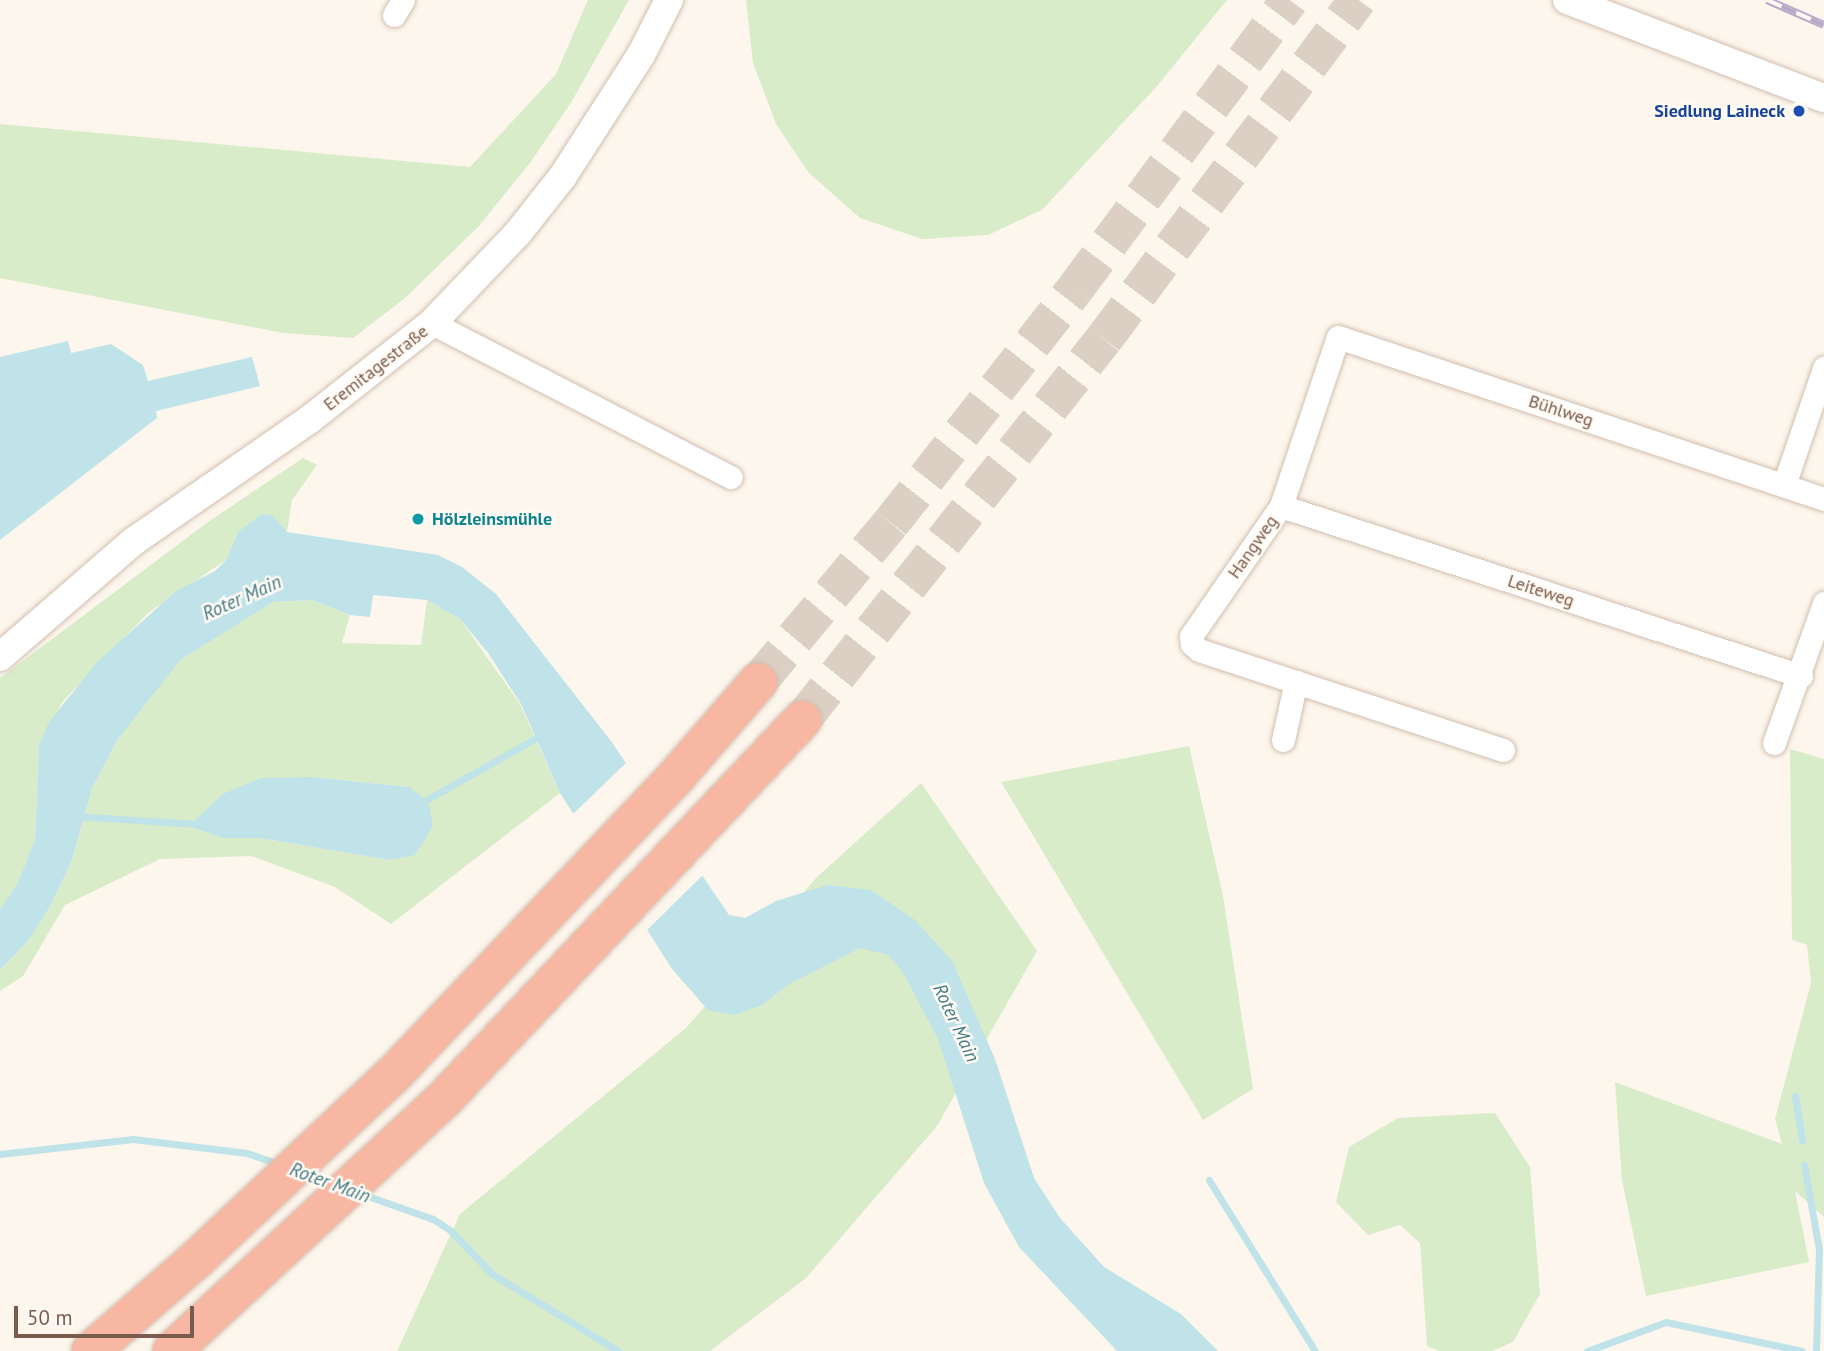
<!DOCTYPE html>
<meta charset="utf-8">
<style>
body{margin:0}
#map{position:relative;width:1824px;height:1351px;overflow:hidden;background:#fdf6ec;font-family:"PT Sans",sans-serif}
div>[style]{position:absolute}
.green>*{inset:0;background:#d8ecc9}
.water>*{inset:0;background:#bfe3e8}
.pier>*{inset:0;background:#fdf6ec}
.stream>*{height:7px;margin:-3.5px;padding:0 3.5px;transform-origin:3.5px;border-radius:3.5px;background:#bfe3e8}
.motorway-tunnel>*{height:38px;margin-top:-19px;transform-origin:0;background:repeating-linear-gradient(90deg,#dcd0c4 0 38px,transparent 0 57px)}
.roads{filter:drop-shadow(0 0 2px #d1beb0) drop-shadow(0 0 2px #d1beb0)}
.minor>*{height:23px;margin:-11.5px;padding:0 11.5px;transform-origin:11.5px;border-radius:11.5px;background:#fff}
.tertiary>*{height:28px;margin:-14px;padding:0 14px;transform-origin:14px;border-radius:14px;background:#fff}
.motorway>*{height:38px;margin:-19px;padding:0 19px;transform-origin:19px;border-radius:19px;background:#f7b7a3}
.rail>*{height:8px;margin-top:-4px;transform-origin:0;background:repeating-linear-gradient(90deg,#fffaf3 0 16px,#b9a8c9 0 32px);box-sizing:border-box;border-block:2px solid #b9a8c9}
.dots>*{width:19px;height:19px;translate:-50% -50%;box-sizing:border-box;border:4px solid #fffaf3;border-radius:50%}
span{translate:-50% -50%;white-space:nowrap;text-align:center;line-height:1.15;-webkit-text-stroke:5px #fffaf3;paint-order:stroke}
.transit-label{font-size:18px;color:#164399;font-weight:700}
.right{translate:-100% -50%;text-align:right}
.street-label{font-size:18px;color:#7a5c4d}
.culture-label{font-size:18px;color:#0d838f;font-weight:700}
.left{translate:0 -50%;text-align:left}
.water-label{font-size:19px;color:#437c86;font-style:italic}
.scale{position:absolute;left:14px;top:1306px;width:180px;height:32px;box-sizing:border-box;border:4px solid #7a5c4d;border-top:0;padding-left:9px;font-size:21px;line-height:24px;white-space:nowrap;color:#7a5c4d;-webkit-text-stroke:5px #fffaf3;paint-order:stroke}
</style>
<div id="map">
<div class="green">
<div style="clip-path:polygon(588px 0,629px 0,572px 101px,530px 163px,478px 227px,404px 299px,353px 338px,283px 333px,0 278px,0 124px,470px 167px,556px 74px)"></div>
<div style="clip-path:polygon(746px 0,1227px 0,1157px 86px,1042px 210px,988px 235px,922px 239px,860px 218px,809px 173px,776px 124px,753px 63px)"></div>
<div style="clip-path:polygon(303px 458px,317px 465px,292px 500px,287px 532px,238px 532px,226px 560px,148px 613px,63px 701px,39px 745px,35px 840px,18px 882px,0 910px,0 678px,208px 522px)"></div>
<div style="clip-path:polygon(evenodd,312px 600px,350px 615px,342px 643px,421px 645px,427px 600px,460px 619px,520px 704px,560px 793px,391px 924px,335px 887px,251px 856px,160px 859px,65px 905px,23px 976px,0 991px,0 970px,28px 941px,51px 905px,72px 860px,92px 788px,118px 739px,148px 697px,180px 660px,217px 634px,273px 602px,312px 600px,311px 777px,409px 787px,389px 860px,260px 838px,223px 838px,311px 777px)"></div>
<div style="clip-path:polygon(1189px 746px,1223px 896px,1253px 1089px,1203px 1120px,1001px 782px)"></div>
<div style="clip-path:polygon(1790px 749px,1824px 759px,1824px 1217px,1795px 1191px,1809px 1262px,1646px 1296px,1622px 1180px,1615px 1082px,1782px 1144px,1775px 1119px,1811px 983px,1807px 945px,1792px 940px)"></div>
<div style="clip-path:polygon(921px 783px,1037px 951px,937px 1126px,806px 1278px,710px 1351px,397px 1351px,460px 1214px,686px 1028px,817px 877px)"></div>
<div style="clip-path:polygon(1495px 1113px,1530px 1167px,1540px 1294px,1513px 1342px,1492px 1351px,1439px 1351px,1427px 1346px,1420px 1243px,1400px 1225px,1368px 1235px,1336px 1202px,1349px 1147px,1398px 1118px)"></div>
</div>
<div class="water">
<div style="clip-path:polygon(68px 341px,71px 353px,111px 344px,143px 365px,148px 381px,252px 357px,260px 386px,156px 411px,157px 418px,0 540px,0 357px)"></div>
<div style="clip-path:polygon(262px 514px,273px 516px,287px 532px,438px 555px,462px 567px,496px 594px,611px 741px,729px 915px,745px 918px,776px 901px,828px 885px,871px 890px,915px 920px,952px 961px,995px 1059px,1034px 1178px,1060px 1218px,1104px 1267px,1181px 1314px,1218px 1351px,1117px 1351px,1019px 1247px,984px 1183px,938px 1039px,902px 971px,888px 955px,860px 948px,789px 984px,762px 1005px,734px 1015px,708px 1010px,672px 969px,560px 793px,521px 704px,488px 653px,460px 619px,427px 600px,373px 595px,370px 617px,350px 615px,312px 600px,273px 602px,180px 660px,118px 739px,92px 788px,72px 860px,51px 905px,28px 941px,0 970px,0 910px,18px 882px,35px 840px,39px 745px,49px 722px,97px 662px,176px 591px,215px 571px,226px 560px,238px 532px)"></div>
<div style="clip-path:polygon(311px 777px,409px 787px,428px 801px,433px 826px,415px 855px,389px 860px,260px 838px,223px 838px,189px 826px,223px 794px,261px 778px)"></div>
</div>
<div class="pier">
<div style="clip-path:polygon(628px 761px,704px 874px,645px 932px,571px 816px)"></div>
</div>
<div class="stream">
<div style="left:421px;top:803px;width:138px;rotate:-29.5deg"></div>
<div style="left:74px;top:816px;width:124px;rotate:3.7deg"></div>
<div style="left:1795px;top:1096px;width:45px;rotate:81deg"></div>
<div style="left:0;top:1154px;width:134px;rotate:-6.4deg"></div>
<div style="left:133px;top:1139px;width:115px;rotate:7deg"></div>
<div style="left:247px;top:1153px;width:36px;rotate:19deg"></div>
<div style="left:1804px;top:1165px;width:85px;rotate:79.9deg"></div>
<div style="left:1819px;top:1249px;width:102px;rotate:91.7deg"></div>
<div style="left:306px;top:1174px;width:30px;rotate:20deg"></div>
<div style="left:1209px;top:1180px;width:201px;rotate:58.2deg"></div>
<div style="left:359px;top:1193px;width:78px;rotate:19.4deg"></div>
<div style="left:433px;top:1219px;width:20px;rotate:33deg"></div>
<div style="left:450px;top:1230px;width:61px;rotate:46.3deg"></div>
<div style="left:492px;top:1274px;width:148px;rotate:31.4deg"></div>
<div style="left:1587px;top:1351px;width:84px;rotate:-20.2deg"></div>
<div style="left:1666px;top:1322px;width:139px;rotate:12deg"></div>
</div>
<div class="motorway-tunnel">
<div style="left:758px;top:682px;width:207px;rotate:-50.1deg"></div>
<div style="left:891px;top:523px;width:298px;rotate:-51.8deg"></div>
<div style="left:1075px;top:289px;width:360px;rotate:-53.4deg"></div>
<div style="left:802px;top:720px;width:486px;rotate:-51.6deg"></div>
<div style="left:1104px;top:339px;width:424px;rotate:-53.2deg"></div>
</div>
<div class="roads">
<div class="minor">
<div style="left:394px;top:15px;width:17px;rotate:-59deg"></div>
<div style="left:432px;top:323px;width:336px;rotate:27.3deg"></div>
<div style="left:1784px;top:485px;width:124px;rotate:-71.1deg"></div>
<div style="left:1281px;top:506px;width:547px;rotate:18.1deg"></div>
<div style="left:1283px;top:740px;width:60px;rotate:-77.6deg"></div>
<div style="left:1774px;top:743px;width:149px;rotate:-70.3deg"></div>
<div style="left:1503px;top:750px;width:320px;rotate:-161.8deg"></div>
<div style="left:1199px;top:650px;width:9px;rotate:-139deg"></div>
<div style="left:1192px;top:644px;width:8px;rotate:-97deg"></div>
<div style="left:1191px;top:636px;width:158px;rotate:-55.3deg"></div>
<div style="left:1281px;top:506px;width:178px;rotate:-71.4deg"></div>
<div style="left:1338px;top:337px;width:512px;rotate:18.43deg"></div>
</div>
<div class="tertiary">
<div style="left:1567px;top:0;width:275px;rotate:20.9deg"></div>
<div style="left:0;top:657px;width:177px;rotate:-40.9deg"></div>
<div style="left:134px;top:541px;width:214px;rotate:-34.7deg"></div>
<div style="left:310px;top:419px;width:155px;rotate:-38.2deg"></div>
<div style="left:432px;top:323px;width:124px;rotate:-46.3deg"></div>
<div style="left:518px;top:233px;width:73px;rotate:-51.7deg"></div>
<div style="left:563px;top:176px;width:144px;rotate:-57.2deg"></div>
<div style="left:641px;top:55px;width:62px;rotate:-63deg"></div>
</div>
<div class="motorway">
<div style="left:91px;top:1351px;width:143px;rotate:-41deg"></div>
<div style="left:199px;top:1257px;width:267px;rotate:-43.2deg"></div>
<div style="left:394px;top:1074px;width:407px;rotate:-46.5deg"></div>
<div style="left:674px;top:779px;width:128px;rotate:-49.1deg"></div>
<div style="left:172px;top:1351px;width:375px;rotate:-42.8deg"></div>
<div style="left:447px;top:1096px;width:517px;rotate:-46.65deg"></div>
</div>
</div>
<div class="rail">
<div style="left:1767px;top:0;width:62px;rotate:23.7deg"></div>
</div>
<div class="dots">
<div style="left:1799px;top:111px;background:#1a4fb4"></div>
<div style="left:418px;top:519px;background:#0f9aa8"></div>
</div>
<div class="transit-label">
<span class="right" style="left:1785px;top:111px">Siedlung Laineck</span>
</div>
<div class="street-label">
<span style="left:376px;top:368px;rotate:-38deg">Eremitagestraße</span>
<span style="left:1561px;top:411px;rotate:18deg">Bühlweg</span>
<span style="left:1253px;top:547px;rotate:-55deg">Hangweg</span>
<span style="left:1541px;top:591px;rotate:18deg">Leiteweg</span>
</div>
<div class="culture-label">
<span class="left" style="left:432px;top:519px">Hölzleinsmühle</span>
</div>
<div class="water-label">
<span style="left:242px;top:598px;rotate:-24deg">Roter Main</span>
<span style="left:956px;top:1023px;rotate:65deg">Roter Main</span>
<span style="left:330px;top:1183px;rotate:20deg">Roter Main</span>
</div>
<div class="scale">50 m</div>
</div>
